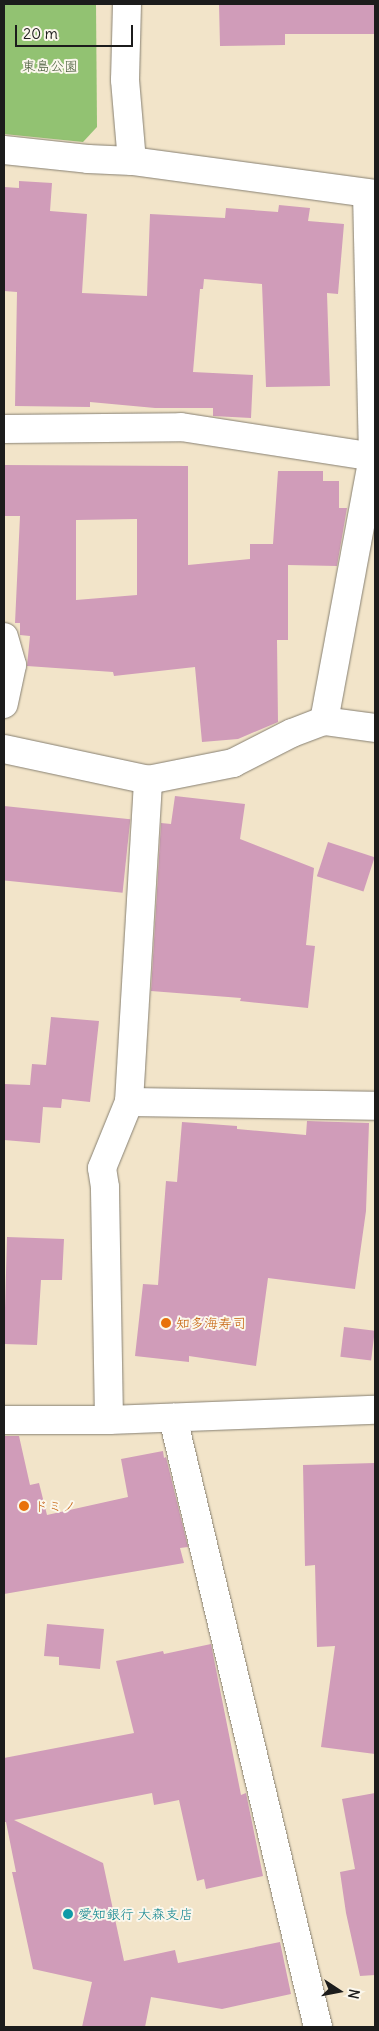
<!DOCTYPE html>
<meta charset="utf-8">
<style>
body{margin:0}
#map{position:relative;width:379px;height:2031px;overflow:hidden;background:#f2e4c9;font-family:Delius,"Klee One",sans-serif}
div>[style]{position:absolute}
.green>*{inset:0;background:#92c272}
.building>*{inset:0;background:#d09cb9;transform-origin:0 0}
.roads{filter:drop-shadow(0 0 1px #878072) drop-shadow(0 0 1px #878072)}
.minor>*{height:28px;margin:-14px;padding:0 14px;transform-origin:14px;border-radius:14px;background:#fff}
.tertiary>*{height:28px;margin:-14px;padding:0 14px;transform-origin:14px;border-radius:14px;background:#fff}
.dots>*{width:14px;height:14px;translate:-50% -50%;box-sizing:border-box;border:2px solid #fbf7ec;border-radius:50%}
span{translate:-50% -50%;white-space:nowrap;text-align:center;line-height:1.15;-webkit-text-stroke:4px #fbf7ec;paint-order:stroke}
.park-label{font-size:14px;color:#4b5e3e}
.food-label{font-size:14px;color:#c56008}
.left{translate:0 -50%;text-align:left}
.culture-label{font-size:14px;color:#0d838f}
.frame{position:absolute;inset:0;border:5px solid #1c1c1c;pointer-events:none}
.north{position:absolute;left:314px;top:1966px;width:50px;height:50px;-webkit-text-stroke:4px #fbf7ec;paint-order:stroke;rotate:101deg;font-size:14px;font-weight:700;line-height:20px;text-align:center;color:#1c1c1c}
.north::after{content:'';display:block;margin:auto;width:18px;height:22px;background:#1c1c1c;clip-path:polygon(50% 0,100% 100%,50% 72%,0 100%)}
.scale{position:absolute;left:15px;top:25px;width:118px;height:22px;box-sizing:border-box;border:2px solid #1c1c1c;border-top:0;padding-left:6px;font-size:15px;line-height:18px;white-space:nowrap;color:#1c1c1c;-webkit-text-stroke:4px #fbf7ec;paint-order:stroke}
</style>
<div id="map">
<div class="green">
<div style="clip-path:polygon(4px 4px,96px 4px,97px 127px,83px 142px,4px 134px)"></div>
</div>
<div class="building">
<div style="clip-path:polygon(219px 4px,375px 4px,375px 34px,285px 34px,285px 45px,220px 46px)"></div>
<div style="clip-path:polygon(19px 181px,52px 183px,50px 211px,87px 214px,82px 293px,147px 296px,150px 214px,225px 218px,226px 208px,278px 212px,279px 205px,310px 208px,308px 221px,344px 224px,338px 294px,327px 293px,330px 386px,266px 387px,262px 284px,204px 279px,203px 289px,200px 289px,193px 372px,253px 375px,251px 418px,213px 416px,213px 408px,155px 408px,90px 402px,90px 407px,15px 406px,17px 292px,4px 291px,4px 187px,19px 188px)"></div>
<div style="clip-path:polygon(evenodd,4px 465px,188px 466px,188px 565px,250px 559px,250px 544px,273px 544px,278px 471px,323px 471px,323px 481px,339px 481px,339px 508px,347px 508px,337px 566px,288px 565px,288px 640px,277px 640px,278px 722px,238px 739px,202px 742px,195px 667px,114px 676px,113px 672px,27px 666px,30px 636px,20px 635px,20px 623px,15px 623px,20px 516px,4px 516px,4px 465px,137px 519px,137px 595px,76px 600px,76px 520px,137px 519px)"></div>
<div style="clip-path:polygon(175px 796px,245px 804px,240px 839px,314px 868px,306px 945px,315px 946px,308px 1008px,240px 1001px,241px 998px,151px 991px,161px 823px,171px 824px)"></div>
<div style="left:4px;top:806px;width:127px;height:74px;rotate:6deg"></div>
<div style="left:328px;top:842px;width:49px;height:36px;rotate:18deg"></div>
<div style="clip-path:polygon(51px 1017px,99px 1021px,90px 1102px,62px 1099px,61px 1108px,43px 1107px,40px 1143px,4px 1140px,4px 1084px,30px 1085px,32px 1064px,46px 1065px)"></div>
<div style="clip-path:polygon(307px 1121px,369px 1123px,366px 1211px,355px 1289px,268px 1278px,256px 1366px,189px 1356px,189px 1362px,135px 1356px,143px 1284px,158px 1285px,166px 1181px,177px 1182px,182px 1122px,237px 1126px,237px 1129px,306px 1135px)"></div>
<div style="clip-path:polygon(7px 1237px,64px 1239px,62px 1280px,41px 1280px,37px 1345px,4px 1344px)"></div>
<div style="left:344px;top:1327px;width:31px;height:30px;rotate:7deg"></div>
<div style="clip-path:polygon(4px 1436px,19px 1436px,30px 1485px,39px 1483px,47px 1515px,128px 1497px,121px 1459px,163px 1451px,164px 1458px,166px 1457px,188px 1547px,180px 1548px,184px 1563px,4px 1594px)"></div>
<div style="clip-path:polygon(375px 1463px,375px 1754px,321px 1747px,335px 1646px,317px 1647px,315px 1565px,305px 1566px,303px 1465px)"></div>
<div style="clip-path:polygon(47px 1624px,104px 1629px,100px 1669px,59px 1665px,59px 1657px,44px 1656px)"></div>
<div style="clip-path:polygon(211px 1644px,241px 1795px,246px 1793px,263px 1876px,206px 1889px,204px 1879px,197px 1881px,179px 1800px,154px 1805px,152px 1793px,14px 1820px,103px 1863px,124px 1961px,175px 1950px,178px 1963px,280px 1942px,291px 1994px,222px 2009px,151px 1997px,145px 2027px,82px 2027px,92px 1982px,33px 1969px,12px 1872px,16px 1872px,6px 1822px,4px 1822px,4px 1758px,134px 1733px,116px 1661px,163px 1651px,164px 1654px)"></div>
<div style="clip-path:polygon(375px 1793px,375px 1975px,360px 1976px,346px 1913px,340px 1872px,355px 1869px,342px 1799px)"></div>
</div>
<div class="roads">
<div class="minor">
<div style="left:127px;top:4px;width:76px;rotate:91.5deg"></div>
<div style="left:125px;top:80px;width:81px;rotate:85.1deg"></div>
<div style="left:4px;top:150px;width:84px;rotate:6.1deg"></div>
<div style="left:88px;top:159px;width:44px;rotate:2.6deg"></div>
<div style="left:132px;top:161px;width:245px;rotate:7.7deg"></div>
<div style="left:4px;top:429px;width:177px;rotate:-0.6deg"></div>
<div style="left:181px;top:427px;width:196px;rotate:8.8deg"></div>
<div style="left:4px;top:637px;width:29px;rotate:74deg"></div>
<div style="left:12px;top:665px;width:40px;rotate:102deg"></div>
<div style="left:324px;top:721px;width:269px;rotate:-79.5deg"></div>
<div style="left:373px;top:457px;width:263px;rotate:-91.3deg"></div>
<div style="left:4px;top:749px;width:147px;rotate:12.1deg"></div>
<div style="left:148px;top:780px;width:87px;rotate:-11.3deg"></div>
<div style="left:233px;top:763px;width:66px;rotate:-27deg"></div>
<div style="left:292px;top:733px;width:34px;rotate:-21deg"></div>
<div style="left:324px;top:721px;width:51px;rotate:7.8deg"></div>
<div style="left:129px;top:1102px;width:246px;rotate:0.9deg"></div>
<div style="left:173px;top:1418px;width:626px;rotate:76.61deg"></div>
<div style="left:109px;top:1420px;width:233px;rotate:-91deg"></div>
<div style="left:105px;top:1187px;width:19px;rotate:-99deg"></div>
<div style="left:102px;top:1168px;width:71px;rotate:-67.8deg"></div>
<div style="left:129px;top:1102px;width:323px;rotate:-86.6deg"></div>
</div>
<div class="tertiary">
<div style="left:4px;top:1420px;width:105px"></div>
<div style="left:109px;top:1420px;width:266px;rotate:-2.2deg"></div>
</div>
</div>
<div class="dots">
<div style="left:166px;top:1323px;background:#e8710a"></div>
<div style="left:24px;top:1506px;background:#e8710a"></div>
<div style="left:68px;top:1914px;background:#0f9aa8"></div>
</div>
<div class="park-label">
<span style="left:50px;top:66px">東島公園</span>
</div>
<div class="food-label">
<span class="left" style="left:176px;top:1323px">知多海寿司</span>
<span class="left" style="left:34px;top:1506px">ドミノ</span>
</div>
<div class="culture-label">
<span class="left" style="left:78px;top:1914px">愛知銀行 大森支店</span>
</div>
<div class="frame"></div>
<div class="north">N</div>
<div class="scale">20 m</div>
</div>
